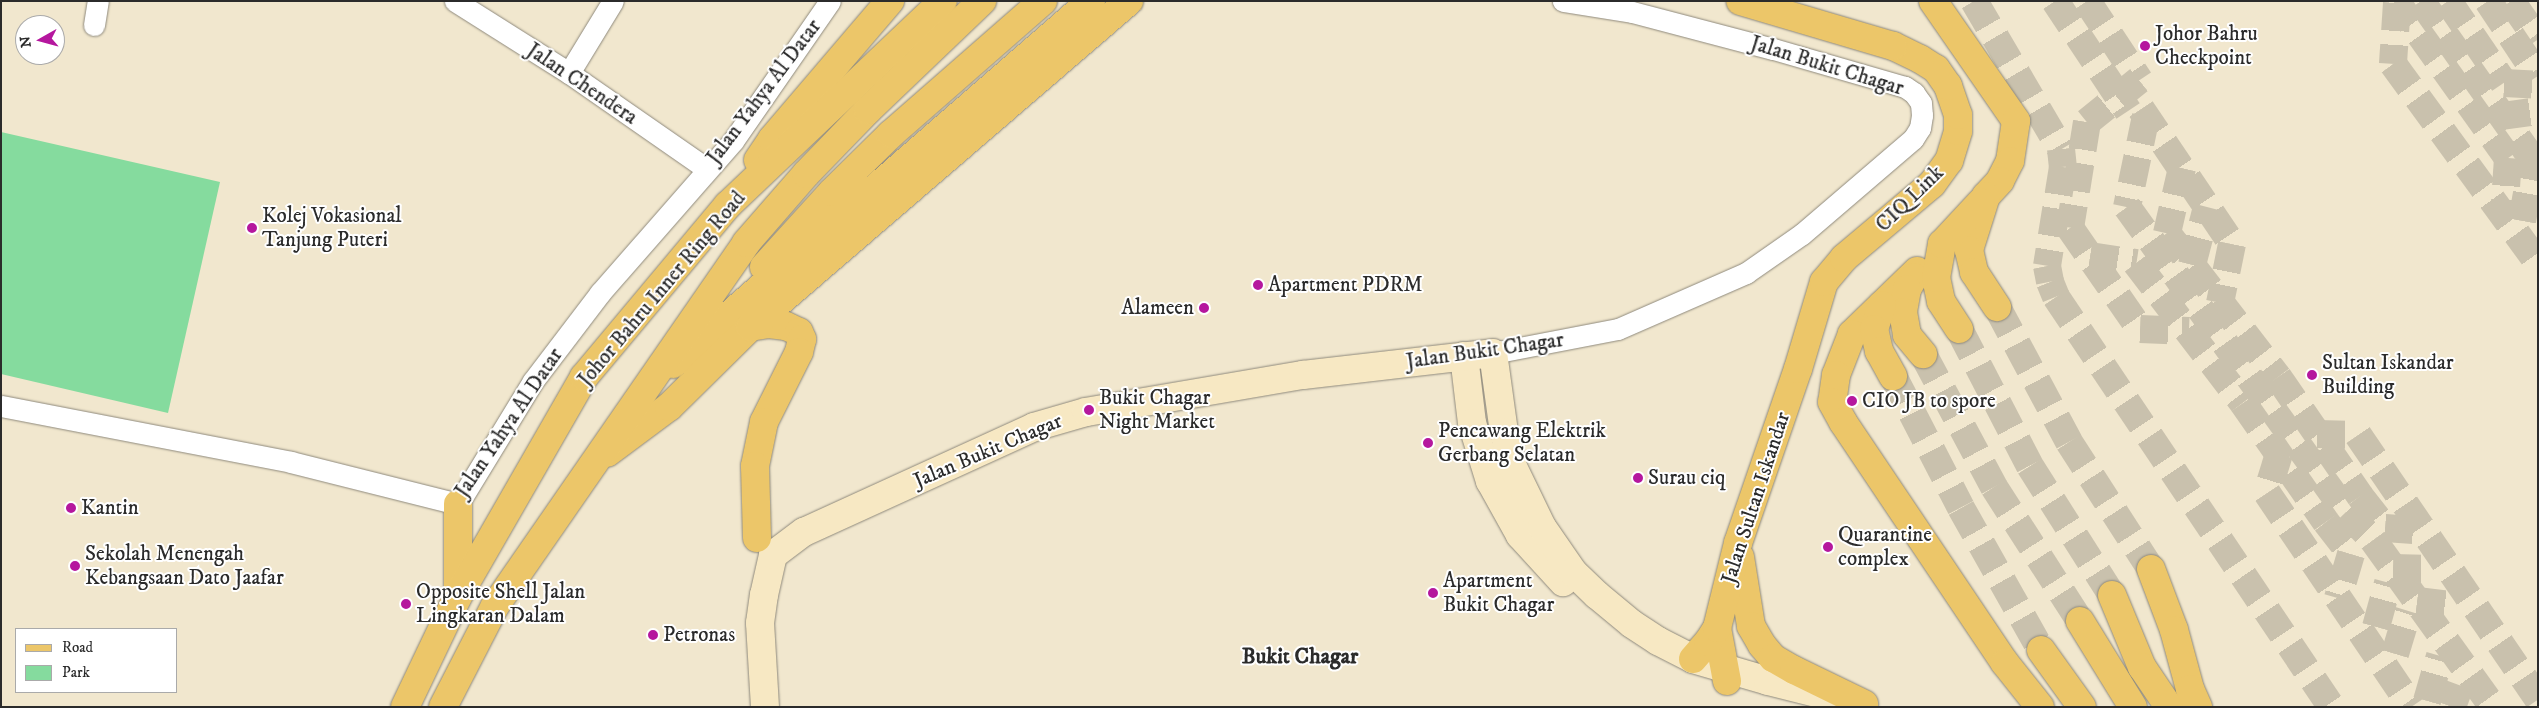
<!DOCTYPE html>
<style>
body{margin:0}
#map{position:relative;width:2539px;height:708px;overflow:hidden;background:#f1e7ce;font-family:"IM FELL DW Pica",serif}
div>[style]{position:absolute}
.green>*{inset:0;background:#85db9e}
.highway-tunnel>*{height:28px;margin-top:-14px;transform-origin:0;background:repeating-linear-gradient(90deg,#c9c1ad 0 28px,transparent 0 42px)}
.roads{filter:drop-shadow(0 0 1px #8e897c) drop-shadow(0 0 1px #8e897c)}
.street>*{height:21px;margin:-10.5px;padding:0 10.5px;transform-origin:10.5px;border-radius:10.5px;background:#fff}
.secondary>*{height:28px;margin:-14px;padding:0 14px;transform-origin:14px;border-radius:14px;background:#f7e8c3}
.primary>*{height:28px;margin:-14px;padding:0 14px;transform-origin:14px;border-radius:14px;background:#ecc669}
.highway>*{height:28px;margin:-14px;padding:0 14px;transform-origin:14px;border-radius:14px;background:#ecc669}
.dots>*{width:14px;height:14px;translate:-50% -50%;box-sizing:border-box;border:2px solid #fff;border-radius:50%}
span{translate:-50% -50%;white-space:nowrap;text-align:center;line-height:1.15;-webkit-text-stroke:4px #fff;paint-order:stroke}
.poi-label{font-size:21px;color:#2b2b2b}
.left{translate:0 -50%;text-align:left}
.right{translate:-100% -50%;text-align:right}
.street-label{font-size:21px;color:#2b2b2b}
.neighbourhood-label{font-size:22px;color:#2b2b2b;font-weight:700}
.frame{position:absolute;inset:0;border:2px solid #2b2b2b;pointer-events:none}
.legend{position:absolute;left:15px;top:628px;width:162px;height:65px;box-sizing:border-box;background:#fff;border:1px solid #aaa;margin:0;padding:6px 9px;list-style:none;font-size:15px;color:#2b2b2b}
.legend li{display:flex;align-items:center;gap:10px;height:25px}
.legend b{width:25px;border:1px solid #aaa}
.north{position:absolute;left:15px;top:15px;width:50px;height:50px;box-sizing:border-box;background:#fff;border:1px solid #aaa;border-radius:50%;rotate:263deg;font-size:14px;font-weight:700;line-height:20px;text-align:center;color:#2b2b2b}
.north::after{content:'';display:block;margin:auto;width:18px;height:22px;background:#b5179e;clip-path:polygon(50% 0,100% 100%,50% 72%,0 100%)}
</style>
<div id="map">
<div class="green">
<div style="clip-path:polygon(1px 132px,220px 182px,168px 413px,1px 374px)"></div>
</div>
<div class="highway-tunnel">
<div style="left:1974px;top:1px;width:172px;rotate:59.6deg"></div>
<div style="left:2061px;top:149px;width:18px;rotate:84deg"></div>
<div style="left:2063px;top:167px;width:100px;rotate:99.2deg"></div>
<div style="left:2047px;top:266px;width:16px;rotate:79deg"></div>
<div style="left:2050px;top:282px;width:16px;rotate:68deg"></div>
<div style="left:2056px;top:297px;width:494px;rotate:56.1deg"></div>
<div style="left:2055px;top:1px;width:132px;rotate:56.4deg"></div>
<div style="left:2087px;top:1px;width:95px;rotate:56.6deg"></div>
<div style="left:2139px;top:80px;width:67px;rotate:141.1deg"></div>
<div style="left:2087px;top:122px;width:107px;rotate:99.1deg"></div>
<div style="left:2070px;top:228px;width:123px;rotate:55.3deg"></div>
<div style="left:2140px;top:329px;width:49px;rotate:2.3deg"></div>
<div style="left:2396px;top:1px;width:193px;rotate:54.5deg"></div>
<div style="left:2508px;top:158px;width:59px;rotate:93.9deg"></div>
<div style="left:2421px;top:1px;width:203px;rotate:54.8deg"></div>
<div style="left:2448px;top:1px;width:99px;rotate:55.7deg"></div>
<div style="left:2504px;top:83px;width:34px;rotate:3deg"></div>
<div style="left:2488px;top:1px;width:90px;rotate:56.3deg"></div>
<div style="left:2511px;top:1px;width:47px;rotate:55.3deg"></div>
<div style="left:2397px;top:3px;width:61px;rotate:93.8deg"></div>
<div style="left:2393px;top:64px;width:246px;rotate:53.9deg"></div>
<div style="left:2141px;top:109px;width:163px;rotate:56deg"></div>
<div style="left:2232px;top:244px;width:60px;rotate:101.5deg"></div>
<div style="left:2146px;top:116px;width:93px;rotate:101.8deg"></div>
<div style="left:2127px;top:207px;width:375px;rotate:54.3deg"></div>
<div style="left:2346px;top:512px;width:39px;rotate:46deg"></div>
<div style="left:2373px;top:540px;width:206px;rotate:54.3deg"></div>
<div style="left:2502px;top:116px;width:36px;rotate:-8deg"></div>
<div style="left:2182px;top:168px;width:67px;rotate:103deg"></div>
<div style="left:2167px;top:233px;width:182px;rotate:52.4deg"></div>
<div style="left:2278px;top:377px;width:145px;rotate:55.4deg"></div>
<div style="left:2360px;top:496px;width:41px;rotate:52deg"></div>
<div style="left:2385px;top:528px;width:39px;rotate:4deg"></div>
<div style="left:2522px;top:221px;width:62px;rotate:-79.8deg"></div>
<div style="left:2533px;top:160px;width:5px;rotate:-11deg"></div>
<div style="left:2090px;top:256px;width:47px;rotate:8.7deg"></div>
<div style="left:2136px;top:263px;width:176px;rotate:52.6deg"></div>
<div style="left:2243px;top:403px;width:145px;rotate:55.1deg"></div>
<div style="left:2326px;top:522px;width:41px;rotate:52deg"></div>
<div style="left:2351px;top:554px;width:46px;rotate:106.5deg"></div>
<div style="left:2192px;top:265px;width:60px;rotate:-75.5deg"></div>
<div style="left:1997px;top:307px;width:153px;rotate:61.9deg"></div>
<div style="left:2069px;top:442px;width:151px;rotate:57.2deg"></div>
<div style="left:1959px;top:329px;width:154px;rotate:62.6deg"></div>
<div style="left:2030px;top:466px;width:153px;rotate:57.6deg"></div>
<div style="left:1923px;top:354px;width:151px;rotate:61.9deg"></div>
<div style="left:1994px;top:487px;width:159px;rotate:57.3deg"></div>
<div style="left:1893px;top:376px;width:148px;rotate:62.7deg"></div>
<div style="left:1961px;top:508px;width:163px;rotate:60.6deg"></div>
<div style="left:2317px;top:434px;width:41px;rotate:1.4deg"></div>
<div style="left:2358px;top:435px;width:320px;rotate:55.7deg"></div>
<div style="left:2279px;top:454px;width:41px;rotate:107.1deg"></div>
<div style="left:2267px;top:493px;width:258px;rotate:55.9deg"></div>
<div style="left:2393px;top:568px;width:40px;rotate:1.4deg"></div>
<div style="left:2417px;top:601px;width:41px;rotate:7deg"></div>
<div style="left:2376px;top:627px;width:46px;rotate:-74.7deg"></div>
<div style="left:2395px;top:654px;width:45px;rotate:-73.2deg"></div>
<div style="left:2427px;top:701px;width:47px;rotate:-73.9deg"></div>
<div style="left:2452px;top:707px;width:23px;rotate:-70deg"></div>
</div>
<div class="roads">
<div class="street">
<div style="left:455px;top:1px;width:135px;rotate:32.3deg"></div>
<div style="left:569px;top:73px;width:168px;rotate:34.8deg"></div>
<div style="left:94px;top:25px;width:24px;rotate:-81deg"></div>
<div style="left:569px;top:73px;width:84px;rotate:-58.6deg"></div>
<div style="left:1493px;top:353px;width:127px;rotate:-10.9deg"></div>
<div style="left:1618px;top:329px;width:140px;rotate:-23.6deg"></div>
<div style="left:1746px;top:273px;width:68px;rotate:-34.9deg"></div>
<div style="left:1802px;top:234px;width:146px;rotate:-40.6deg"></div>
<div style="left:1913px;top:139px;width:13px;rotate:-58deg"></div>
<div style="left:1920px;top:128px;width:13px;rotate:-81deg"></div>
<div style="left:1922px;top:115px;width:12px;rotate:-95deg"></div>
<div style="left:1921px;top:103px;width:12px;rotate:-125deg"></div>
<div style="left:1914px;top:93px;width:11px;rotate:-146deg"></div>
<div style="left:1905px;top:87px;width:137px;rotate:-163.9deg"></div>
<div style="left:1773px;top:49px;width:146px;rotate:-165.3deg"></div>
<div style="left:1632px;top:12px;width:70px;rotate:-170.9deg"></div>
<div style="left:1px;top:406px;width:295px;rotate:10.9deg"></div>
<div style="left:291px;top:462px;width:172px;rotate:14.1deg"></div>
<div style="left:458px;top:504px;width:144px;rotate:-58.6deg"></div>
<div style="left:533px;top:381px;width:111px;rotate:-52.7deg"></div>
<div style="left:600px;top:293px;width:202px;rotate:-48.8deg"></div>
<div style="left:733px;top:141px;width:170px;rotate:-55.3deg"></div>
</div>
<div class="secondary">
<div style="left:1464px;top:356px;width:67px;rotate:83.2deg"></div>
<div style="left:1472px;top:423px;width:61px;rotate:72.8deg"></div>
<div style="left:1490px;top:481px;width:62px;rotate:60.9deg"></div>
<div style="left:1520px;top:535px;width:64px;rotate:47.5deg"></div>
<div style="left:765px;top:707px;width:84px;rotate:-93.4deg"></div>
<div style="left:760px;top:623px;width:28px;rotate:-82deg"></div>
<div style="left:764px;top:595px;width:41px;rotate:-77.3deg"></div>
<div style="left:773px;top:555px;width:39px;rotate:-37deg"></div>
<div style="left:804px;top:532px;width:253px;rotate:-24.5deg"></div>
<div style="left:1034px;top:427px;width:54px;rotate:-16.1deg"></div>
<div style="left:1086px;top:412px;width:220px;rotate:-9.7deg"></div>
<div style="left:1303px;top:375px;width:191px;rotate:-6.6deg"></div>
<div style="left:1493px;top:353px;width:80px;rotate:82.1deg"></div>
<div style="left:1504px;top:432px;width:36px;rotate:76deg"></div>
<div style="left:1513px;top:467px;width:67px;rotate:64.2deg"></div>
<div style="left:1542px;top:527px;width:55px;rotate:55.4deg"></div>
<div style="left:1573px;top:572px;width:33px;rotate:44deg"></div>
<div style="left:1597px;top:595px;width:45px;rotate:39.6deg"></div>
<div style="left:1632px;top:624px;width:31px;rotate:33deg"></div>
<div style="left:1658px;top:641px;width:39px;rotate:27deg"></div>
<div style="left:1693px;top:659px;width:78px;rotate:16.3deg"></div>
<div style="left:1768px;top:681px;width:74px;rotate:14deg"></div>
</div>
<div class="primary">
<div style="left:1740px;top:557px;width:70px;rotate:80.9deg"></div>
<div style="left:1751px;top:626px;width:22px;rotate:60deg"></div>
<div style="left:1762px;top:645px;width:17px;rotate:50deg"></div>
<div style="left:1773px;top:658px;width:24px;rotate:30deg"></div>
<div style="left:1794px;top:670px;width:78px;rotate:25.9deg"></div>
<div style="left:1717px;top:628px;width:54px;rotate:79.3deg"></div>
<div style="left:1693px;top:659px;width:23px;rotate:-49deg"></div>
<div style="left:1708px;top:642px;width:17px;rotate:-57deg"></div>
<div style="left:1717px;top:628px;width:88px;rotate:-76.1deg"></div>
<div style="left:1738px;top:543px;width:184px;rotate:-71deg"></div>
<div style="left:1798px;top:369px;width:91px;rotate:-73.4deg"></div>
<div style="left:1824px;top:282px;width:31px;rotate:-50deg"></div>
<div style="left:1844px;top:258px;width:115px;rotate:-40.1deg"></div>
<div style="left:1932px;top:184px;width:29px;rotate:-54deg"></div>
<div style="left:1949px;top:161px;width:31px;rotate:-73deg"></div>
<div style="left:1958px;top:131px;width:16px;rotate:-90deg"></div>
<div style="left:1958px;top:115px;width:31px;rotate:-109deg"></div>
<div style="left:1948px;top:86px;width:21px;rotate:-125deg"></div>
<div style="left:1936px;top:69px;width:19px;rotate:-148deg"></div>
<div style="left:1920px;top:59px;width:30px;rotate:-154deg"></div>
<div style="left:1893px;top:46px;width:159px;rotate:-163.6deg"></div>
</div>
<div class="highway">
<div style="left:1933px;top:1px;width:146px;rotate:55.3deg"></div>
<div style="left:2016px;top:121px;width:40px;rotate:98.5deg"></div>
<div style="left:2010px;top:161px;width:22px;rotate:117deg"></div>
<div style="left:2000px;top:181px;width:21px;rotate:133deg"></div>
<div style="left:1986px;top:196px;width:57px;rotate:107.5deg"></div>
<div style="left:1969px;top:250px;width:23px;rotate:77deg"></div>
<div style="left:1974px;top:272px;width:42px;rotate:56.7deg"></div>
<div style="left:758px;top:160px;width:25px;rotate:-56deg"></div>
<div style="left:772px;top:139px;width:182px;rotate:-49.5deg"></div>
<div style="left:764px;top:267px;width:101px;rotate:-47.8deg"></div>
<div style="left:832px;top:192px;width:83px;rotate:-44.5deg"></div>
<div style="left:891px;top:134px;width:202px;rotate:-41.2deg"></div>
<div style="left:1917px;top:271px;width:91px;rotate:135.9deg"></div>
<div style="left:1852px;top:334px;width:44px;rotate:111.3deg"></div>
<div style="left:1836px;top:375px;width:27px;rotate:98deg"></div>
<div style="left:1832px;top:402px;width:23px;rotate:61deg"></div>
<div style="left:1843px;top:422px;width:290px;rotate:56.1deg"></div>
<div style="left:2005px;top:663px;width:56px;rotate:51.5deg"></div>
<div style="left:1914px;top:277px;width:14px;rotate:120deg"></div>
<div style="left:1907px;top:289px;width:23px;rotate:100deg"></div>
<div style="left:1903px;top:312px;width:23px;rotate:80deg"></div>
<div style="left:1907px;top:335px;width:25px;rotate:50deg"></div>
<div style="left:1882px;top:305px;width:25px;rotate:108deg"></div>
<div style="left:1874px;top:329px;width:23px;rotate:77deg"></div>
<div style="left:1879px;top:351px;width:29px;rotate:61deg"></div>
<div style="left:750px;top:327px;width:19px;rotate:-9deg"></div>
<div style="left:769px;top:324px;width:17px;rotate:7deg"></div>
<div style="left:786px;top:326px;width:14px;rotate:25deg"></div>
<div style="left:799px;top:332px;width:8px;rotate:67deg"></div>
<div style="left:802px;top:339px;width:13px;rotate:103deg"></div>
<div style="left:799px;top:352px;width:78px;rotate:116.6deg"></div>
<div style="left:764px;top:422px;width:45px;rotate:101.6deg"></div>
<div style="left:755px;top:466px;width:72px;rotate:88.4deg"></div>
<div style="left:1959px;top:329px;width:33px;rotate:-123deg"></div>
<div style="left:1941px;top:301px;width:24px;rotate:-102deg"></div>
<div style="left:1936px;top:278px;width:35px;rotate:-80deg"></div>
<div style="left:1942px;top:244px;width:57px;rotate:-47.1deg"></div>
<div style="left:673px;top:364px;width:554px;rotate:-40.97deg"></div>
<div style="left:607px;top:453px;width:77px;rotate:-36.6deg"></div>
<div style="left:669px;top:407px;width:114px;rotate:-44.6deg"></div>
<div style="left:750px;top:327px;width:500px;rotate:-40.7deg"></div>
<div style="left:2151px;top:569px;width:65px;rotate:69.3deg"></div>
<div style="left:2174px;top:630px;width:61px;rotate:74.8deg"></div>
<div style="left:2190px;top:689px;width:20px;rotate:66deg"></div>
<div style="left:458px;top:594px;width:90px;rotate:-90deg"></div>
<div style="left:2112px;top:595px;width:78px;rotate:67.4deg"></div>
<div style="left:2142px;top:667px;width:48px;rotate:56deg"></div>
<div style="left:2080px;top:621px;width:101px;rotate:58.4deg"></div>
<div style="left:2041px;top:650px;width:70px;rotate:54.3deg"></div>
<div style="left:405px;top:707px;width:121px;rotate:-64.5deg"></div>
<div style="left:457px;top:598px;width:255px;rotate:-60.1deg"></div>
<div style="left:584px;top:377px;width:224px;rotate:-50.1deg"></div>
<div style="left:728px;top:205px;width:296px;rotate:-43.5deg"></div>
<div style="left:443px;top:707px;width:114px;rotate:-62.8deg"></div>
<div style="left:495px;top:606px;width:441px;rotate:-55.3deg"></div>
<div style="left:746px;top:243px;width:91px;rotate:-49deg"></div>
<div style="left:806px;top:174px;width:89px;rotate:-45.9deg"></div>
<div style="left:868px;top:110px;width:158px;rotate:-43.7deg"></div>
</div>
</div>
<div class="dots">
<div style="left:2145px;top:46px;background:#b5179e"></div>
<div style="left:252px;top:228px;background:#b5179e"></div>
<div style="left:1258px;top:285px;background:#b5179e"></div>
<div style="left:1204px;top:308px;background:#b5179e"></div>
<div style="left:2312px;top:375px;background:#b5179e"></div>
<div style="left:1852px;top:401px;background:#b5179e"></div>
<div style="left:1089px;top:410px;background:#b5179e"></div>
<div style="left:1428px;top:443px;background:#b5179e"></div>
<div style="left:1638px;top:478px;background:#b5179e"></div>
<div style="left:71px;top:508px;background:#b5179e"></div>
<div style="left:1828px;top:547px;background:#b5179e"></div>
<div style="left:75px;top:566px;background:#b5179e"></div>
<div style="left:1433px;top:593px;background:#b5179e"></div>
<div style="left:406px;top:604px;background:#b5179e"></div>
<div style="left:653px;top:635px;background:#b5179e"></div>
</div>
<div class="poi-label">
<span class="left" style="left:2155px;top:46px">Johor Bahru<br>Checkpoint</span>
<span class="left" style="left:262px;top:228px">Kolej Vokasional<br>Tanjung Puteri</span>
<span class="left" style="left:1268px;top:285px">Apartment PDRM</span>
<span class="right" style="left:1194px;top:308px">Alameen</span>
<span class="left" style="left:2322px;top:375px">Sultan Iskandar<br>Building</span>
<span class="left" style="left:1099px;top:410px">Bukit Chagar<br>Night Market</span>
<span class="left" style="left:1862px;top:401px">CIO JB to spore</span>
<span class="left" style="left:1438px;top:443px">Pencawang Elektrik<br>Gerbang Selatan</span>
<span class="left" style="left:1648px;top:478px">Surau ciq</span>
<span class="left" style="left:81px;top:508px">Kantin</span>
<span class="left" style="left:1838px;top:547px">Quarantine<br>complex</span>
<span class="left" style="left:85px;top:566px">Sekolah Menengah<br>Kebangsaan Dato Jaafar</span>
<span class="left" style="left:1443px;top:593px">Apartment<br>Bukit Chagar</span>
<span class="left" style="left:416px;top:604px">Opposite Shell Jalan<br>Lingkaran Dalam</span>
<span class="left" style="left:663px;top:635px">Petronas</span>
</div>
<div class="street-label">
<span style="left:1827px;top:66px;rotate:17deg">Jalan Bukit Chagar</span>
<span style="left:582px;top:84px;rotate:34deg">Jalan Chendera</span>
<span style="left:764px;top:92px;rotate:-53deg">Jalan Yahya Al Datar</span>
<span style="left:1910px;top:199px;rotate:-44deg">CIQ Link</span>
<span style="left:662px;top:289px;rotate:-50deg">Johor Bahru Inner Ring Road</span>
<span style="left:1485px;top:351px;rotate:-8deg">Jalan Bukit Chagar</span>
<span style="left:509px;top:423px;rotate:-56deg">Jalan Yahya Al Datar</span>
<span style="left:988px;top:451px;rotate:-23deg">Jalan Bukit Chagar</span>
<span style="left:1756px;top:498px;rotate:-72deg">Jalan Sultan Iskandar</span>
</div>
<div class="neighbourhood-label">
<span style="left:1300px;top:657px">Bukit Chagar</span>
</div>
<div class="frame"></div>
<ul class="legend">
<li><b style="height:6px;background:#ecc669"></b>Road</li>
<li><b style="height:14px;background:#85db9e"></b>Park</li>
</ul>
<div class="north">N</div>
</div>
